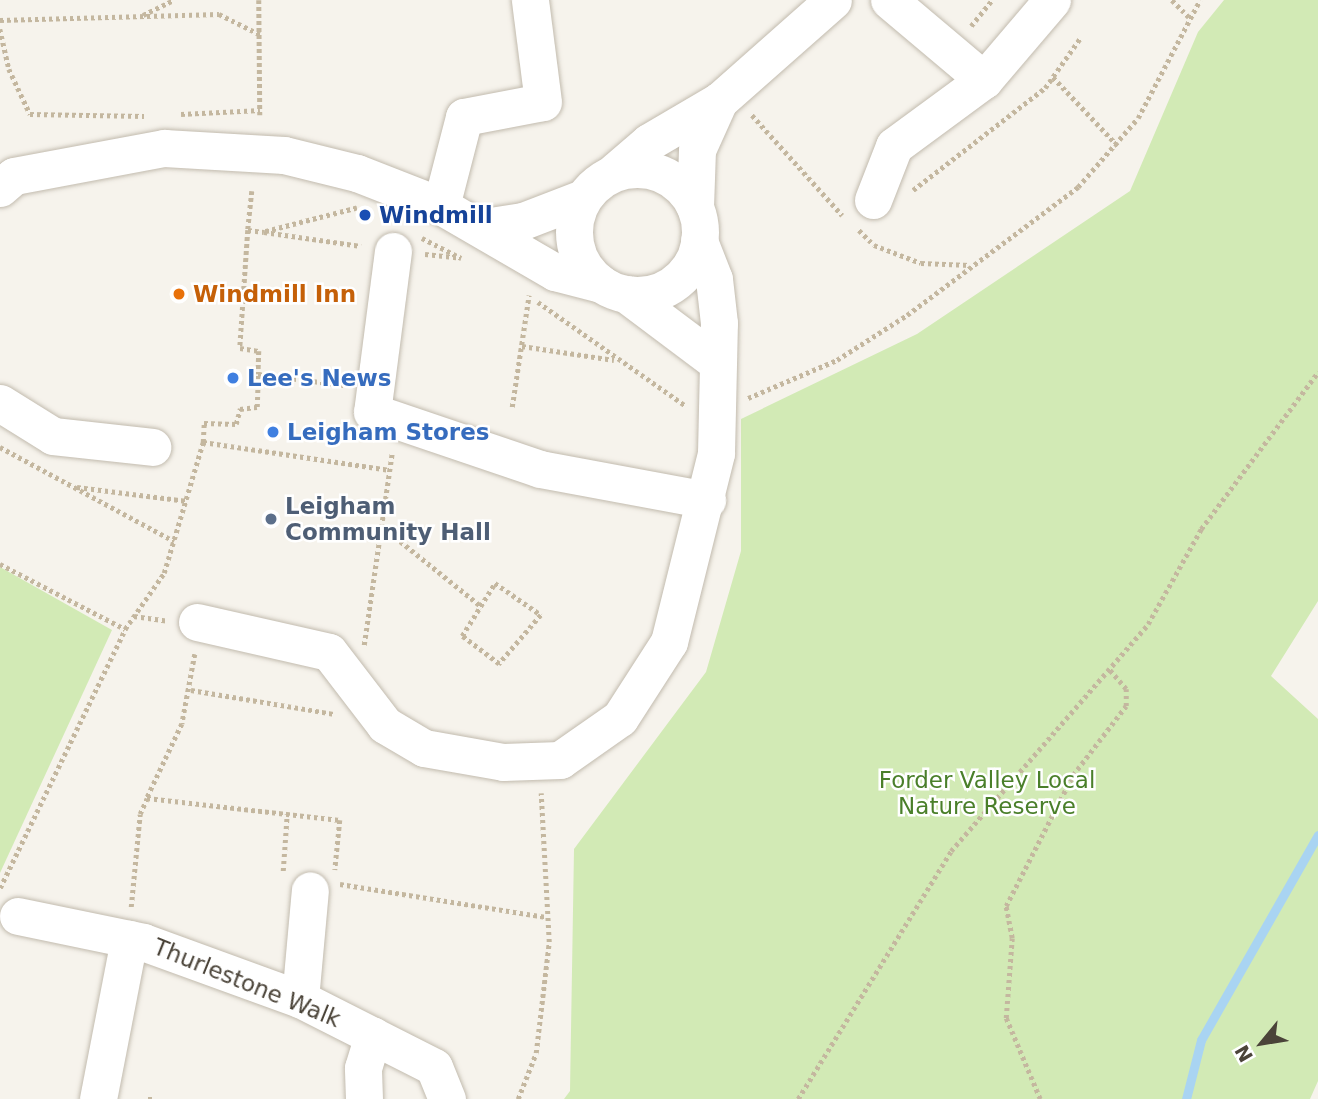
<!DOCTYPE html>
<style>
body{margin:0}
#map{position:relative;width:1318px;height:1099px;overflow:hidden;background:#f6f3ec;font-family:"DejaVu Sans",sans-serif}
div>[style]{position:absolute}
.green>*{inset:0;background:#d2eab5}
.stream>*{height:9px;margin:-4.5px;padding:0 4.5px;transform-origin:4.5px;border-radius:4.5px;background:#a9d4f2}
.path>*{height:4.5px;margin-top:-2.25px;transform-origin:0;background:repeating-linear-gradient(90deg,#c4b79f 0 3.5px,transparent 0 7px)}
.roads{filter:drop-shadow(0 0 2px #c2bbae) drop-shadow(0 0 2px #c2bbae)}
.minor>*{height:37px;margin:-18.5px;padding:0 18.5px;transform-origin:18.5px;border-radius:18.5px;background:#fff}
.minor>.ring{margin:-18.5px;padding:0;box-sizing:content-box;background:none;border:37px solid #fff;border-radius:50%}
.dots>*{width:19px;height:19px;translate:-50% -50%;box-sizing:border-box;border:4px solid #fff;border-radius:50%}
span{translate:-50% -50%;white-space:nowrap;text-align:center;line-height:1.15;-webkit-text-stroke:5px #fff;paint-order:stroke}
.transit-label{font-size:23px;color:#164399;font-weight:700}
.left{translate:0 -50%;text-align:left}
.food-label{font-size:23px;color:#c56008;font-weight:700}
.shop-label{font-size:23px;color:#366cbe;font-weight:700}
.service-label{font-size:23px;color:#4e5e75;font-weight:700}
.park-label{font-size:23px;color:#4a7f2a}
.street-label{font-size:23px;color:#4b4439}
.north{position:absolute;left:1227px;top:1008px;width:70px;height:70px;-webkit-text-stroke:5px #fff;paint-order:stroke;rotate:240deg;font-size:19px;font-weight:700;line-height:28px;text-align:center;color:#4b4439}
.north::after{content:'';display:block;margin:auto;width:24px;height:32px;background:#4b4439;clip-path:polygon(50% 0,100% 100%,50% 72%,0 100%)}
</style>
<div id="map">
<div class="green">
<div style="clip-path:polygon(1224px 0,1318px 0,1318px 601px,1271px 676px,1318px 719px,1318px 1081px,1310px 1099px,564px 1099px,570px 1091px,574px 849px,706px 672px,741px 551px,741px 419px,917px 334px,1130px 191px,1198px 32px)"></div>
<div style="clip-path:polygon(0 567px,112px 630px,0 873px)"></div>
</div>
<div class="stream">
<div style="left:1186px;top:1099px;width:61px;rotate:-75.7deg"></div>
<div style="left:1201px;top:1040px;width:236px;rotate:-60.3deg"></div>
</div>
<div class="path">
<div style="left:259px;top:0;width:115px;rotate:89.5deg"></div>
<div style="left:1172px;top:0;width:24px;rotate:45deg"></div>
<div style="left:143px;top:15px;width:34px;rotate:-26deg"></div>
<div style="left:0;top:20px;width:219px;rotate:-1.6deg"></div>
<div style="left:219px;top:14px;width:47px;rotate:26.6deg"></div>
<div style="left:971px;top:26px;width:33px;rotate:-51deg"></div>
<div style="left:0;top:29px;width:41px;rotate:77.3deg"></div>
<div style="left:9px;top:69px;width:50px;rotate:65deg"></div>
<div style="left:30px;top:114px;width:114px;rotate:1deg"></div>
<div style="left:1053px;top:77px;width:95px;rotate:46.7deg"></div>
<div style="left:181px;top:114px;width:79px;rotate:-2.9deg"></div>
<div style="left:752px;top:115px;width:135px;rotate:48deg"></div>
<div style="left:913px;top:190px;width:167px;rotate:-37.7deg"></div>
<div style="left:1045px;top:88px;width:62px;rotate:-54.8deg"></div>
<div style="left:252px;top:191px;width:39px;rotate:96deg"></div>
<div style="left:248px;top:230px;width:16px;rotate:7deg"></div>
<div style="left:357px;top:208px;width:96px;rotate:165.5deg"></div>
<div style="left:264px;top:232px;width:98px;rotate:8.2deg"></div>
<div style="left:248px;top:230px;width:118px;rotate:93.9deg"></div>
<div style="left:240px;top:348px;width:19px;rotate:9deg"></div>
<div style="left:259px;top:351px;width:23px;rotate:92deg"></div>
<div style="left:258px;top:374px;width:86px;rotate:7.4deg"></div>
<div style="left:859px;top:230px;width:21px;rotate:45deg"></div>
<div style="left:874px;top:245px;width:50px;rotate:21deg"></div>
<div style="left:921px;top:263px;width:49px;rotate:2.3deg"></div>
<div style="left:422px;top:238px;width:44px;rotate:27.1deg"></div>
<div style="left:425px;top:254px;width:36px;rotate:6deg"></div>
<div style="left:538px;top:302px;width:181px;rotate:35.1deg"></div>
<div style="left:522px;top:346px;width:93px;rotate:8.7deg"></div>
<div style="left:748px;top:398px;width:97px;rotate:-23.1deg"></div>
<div style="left:837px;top:360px;width:83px;rotate:-32.7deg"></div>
<div style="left:907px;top:315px;width:214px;rotate:-36.8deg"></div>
<div style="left:1078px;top:187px;width:91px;rotate:-49deg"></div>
<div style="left:1138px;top:118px;width:133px;rotate:-62.3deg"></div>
<div style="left:512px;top:407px;width:113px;rotate:-81.4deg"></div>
<div style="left:203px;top:442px;width:19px;rotate:-87deg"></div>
<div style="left:204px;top:423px;width:32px;rotate:2deg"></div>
<div style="left:236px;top:424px;width:16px;rotate:-75deg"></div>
<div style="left:240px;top:409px;width:17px;rotate:-7deg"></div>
<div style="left:257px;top:407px;width:33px;rotate:-88deg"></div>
<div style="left:0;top:447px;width:198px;rotate:28.4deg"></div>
<div style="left:77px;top:487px;width:111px;rotate:7.3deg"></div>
<div style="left:384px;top:528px;width:126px;rotate:38.9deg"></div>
<div style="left:0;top:564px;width:141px;rotate:27.5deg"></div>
<div style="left:495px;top:583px;width:56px;rotate:34.8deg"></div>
<div style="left:541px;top:615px;width:65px;rotate:130.6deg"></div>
<div style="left:499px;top:664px;width:46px;rotate:-142.9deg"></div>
<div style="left:462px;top:636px;width:62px;rotate:-58.1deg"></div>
<div style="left:134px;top:616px;width:34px;rotate:8deg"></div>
<div style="left:364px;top:645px;width:194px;rotate:-81.7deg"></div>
<div style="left:195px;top:654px;width:71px;rotate:100.5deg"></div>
<div style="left:182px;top:724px;width:82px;rotate:115.3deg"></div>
<div style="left:147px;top:798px;width:194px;rotate:6.5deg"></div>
<div style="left:340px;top:820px;width:50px;rotate:95.7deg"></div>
<div style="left:191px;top:690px;width:146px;rotate:9.5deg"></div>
<div style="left:283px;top:871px;width:57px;rotate:-86deg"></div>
<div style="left:340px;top:884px;width:209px;rotate:9.1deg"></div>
<div style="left:0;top:888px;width:288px;rotate:-64.2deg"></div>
<div style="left:125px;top:629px;width:68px;rotate:-55.1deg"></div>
<div style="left:164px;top:573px;width:137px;rotate:-73.4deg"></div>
<div style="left:203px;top:442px;width:189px;rotate:8.5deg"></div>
<div style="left:131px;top:907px;width:93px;rotate:-84.5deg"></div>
<div style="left:140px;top:814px;width:17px;rotate:-66deg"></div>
<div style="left:148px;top:1099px;width:7px"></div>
<div style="left:518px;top:1099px;width:49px;rotate:-68.6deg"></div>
<div style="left:536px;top:1053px;width:112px;rotate:-83.3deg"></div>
<div style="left:549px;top:942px;width:149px;rotate:-93.1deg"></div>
<div style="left:798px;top:1099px;width:291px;rotate:-58.3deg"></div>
<div style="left:951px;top:851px;width:301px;rotate:-49deg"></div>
<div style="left:1148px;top:624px;width:109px;rotate:-60.8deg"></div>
<div style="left:1201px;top:529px;width:196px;rotate:-53.3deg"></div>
<div style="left:1040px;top:1099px;width:88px;rotate:-112.8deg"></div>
<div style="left:1006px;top:1018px;width:80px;rotate:-85.7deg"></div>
<div style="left:1012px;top:938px;width:33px;rotate:-101deg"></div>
<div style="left:1006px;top:906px;width:147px;rotate:-62.9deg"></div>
<div style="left:1073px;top:775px;width:87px;rotate:-52.5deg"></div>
<div style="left:1126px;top:706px;width:17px;rotate:-90deg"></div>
<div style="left:1126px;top:689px;width:28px;rotate:-131deg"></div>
</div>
<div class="roads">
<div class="minor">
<div style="left:889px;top:0;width:124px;rotate:40.1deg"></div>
<div class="ring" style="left:574px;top:169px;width:89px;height:89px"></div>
<div style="left:614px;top:172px;width:46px;rotate:-40.6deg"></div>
<div style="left:649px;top:142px;width:81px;rotate:-30.4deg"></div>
<div style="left:719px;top:101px;width:152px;rotate:-41.5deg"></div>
<div style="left:0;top:188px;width:18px;rotate:-41deg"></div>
<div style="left:14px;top:176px;width:153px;rotate:-10.6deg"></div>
<div style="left:164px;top:148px;width:120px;rotate:3.3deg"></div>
<div style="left:284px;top:155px;width:75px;rotate:13.9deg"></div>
<div style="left:357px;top:173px;width:90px;rotate:21.4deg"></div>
<div style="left:441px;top:206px;width:132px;rotate:30.1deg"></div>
<div style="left:555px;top:272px;width:48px;rotate:14.6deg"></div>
<div style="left:873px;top:200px;width:58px;rotate:-68.7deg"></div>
<div style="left:894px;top:146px;width:112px;rotate:-36.3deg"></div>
<div style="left:984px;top:80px;width:105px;rotate:-49.6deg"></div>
<div style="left:441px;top:206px;width:92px;rotate:-75.5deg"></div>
<div style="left:464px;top:117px;width:80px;rotate:-10.8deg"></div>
<div style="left:543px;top:102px;width:103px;rotate:-97.3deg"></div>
<div style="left:695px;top:207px;width:57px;rotate:-88deg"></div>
<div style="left:697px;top:150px;width:54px;rotate:-65.8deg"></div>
<div style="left:484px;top:227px;width:39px;rotate:-9deg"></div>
<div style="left:523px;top:221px;width:64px;rotate:-21deg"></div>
<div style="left:393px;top:251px;width:162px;rotate:97.4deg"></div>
<div style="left:372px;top:412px;width:177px;rotate:18.7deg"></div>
<div style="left:540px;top:469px;width:170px;rotate:10.5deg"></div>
<div style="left:626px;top:294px;width:110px;rotate:36.9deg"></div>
<div style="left:0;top:403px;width:62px;rotate:31.9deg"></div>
<div style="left:53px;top:436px;width:100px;rotate:6.3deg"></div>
<div style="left:197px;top:622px;width:135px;rotate:12.8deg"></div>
<div style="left:329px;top:652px;width:92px;rotate:52.5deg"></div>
<div style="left:385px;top:725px;width:45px;rotate:30.5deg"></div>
<div style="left:424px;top:748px;width:80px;rotate:10deg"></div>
<div style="left:503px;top:762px;width:57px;rotate:-2deg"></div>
<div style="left:560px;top:760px;width:73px;rotate:-35deg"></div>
<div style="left:620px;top:718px;width:90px;rotate:-57.2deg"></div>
<div style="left:669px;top:642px;width:195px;rotate:-76deg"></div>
<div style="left:716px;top:453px;width:130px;rotate:-88.7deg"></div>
<div style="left:719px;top:323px;width:44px;rotate:-96.5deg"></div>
<div style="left:714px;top:279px;width:41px;rotate:-111.5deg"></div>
<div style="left:18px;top:916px;width:128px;rotate:11.7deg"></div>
<div style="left:143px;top:942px;width:167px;rotate:20deg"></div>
<div style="left:300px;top:999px;width:150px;rotate:26.9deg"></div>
<div style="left:434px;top:1067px;width:35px;rotate:68deg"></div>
<div style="left:300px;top:999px;width:109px;rotate:-84.8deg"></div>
<div style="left:98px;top:1099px;width:163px;rotate:-79deg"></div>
<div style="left:364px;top:1099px;width:31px;rotate:-92deg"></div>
<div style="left:363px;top:1068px;width:34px;rotate:-73deg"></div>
</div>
</div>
<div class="dots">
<div style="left:365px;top:215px;background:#1a4fb4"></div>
<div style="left:179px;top:294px;background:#e8710a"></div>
<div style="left:233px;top:378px;background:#3f7fe0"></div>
<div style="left:273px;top:432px;background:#3f7fe0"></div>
<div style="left:271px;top:519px;background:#5c6f8a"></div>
</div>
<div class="transit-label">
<span class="left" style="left:379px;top:215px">Windmill</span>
</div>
<div class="food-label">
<span class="left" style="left:193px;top:294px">Windmill Inn</span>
</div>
<div class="shop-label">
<span class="left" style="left:247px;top:378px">Lee's News</span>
<span class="left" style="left:287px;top:432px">Leigham Stores</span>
</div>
<div class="service-label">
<span class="left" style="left:285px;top:519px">Leigham<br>Community Hall</span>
</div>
<div class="park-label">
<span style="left:987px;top:793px">Forder Valley Local<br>Nature Reserve</span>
</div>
<div class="street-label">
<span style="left:247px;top:983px;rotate:22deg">Thurlestone Walk</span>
</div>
<div class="north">N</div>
</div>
